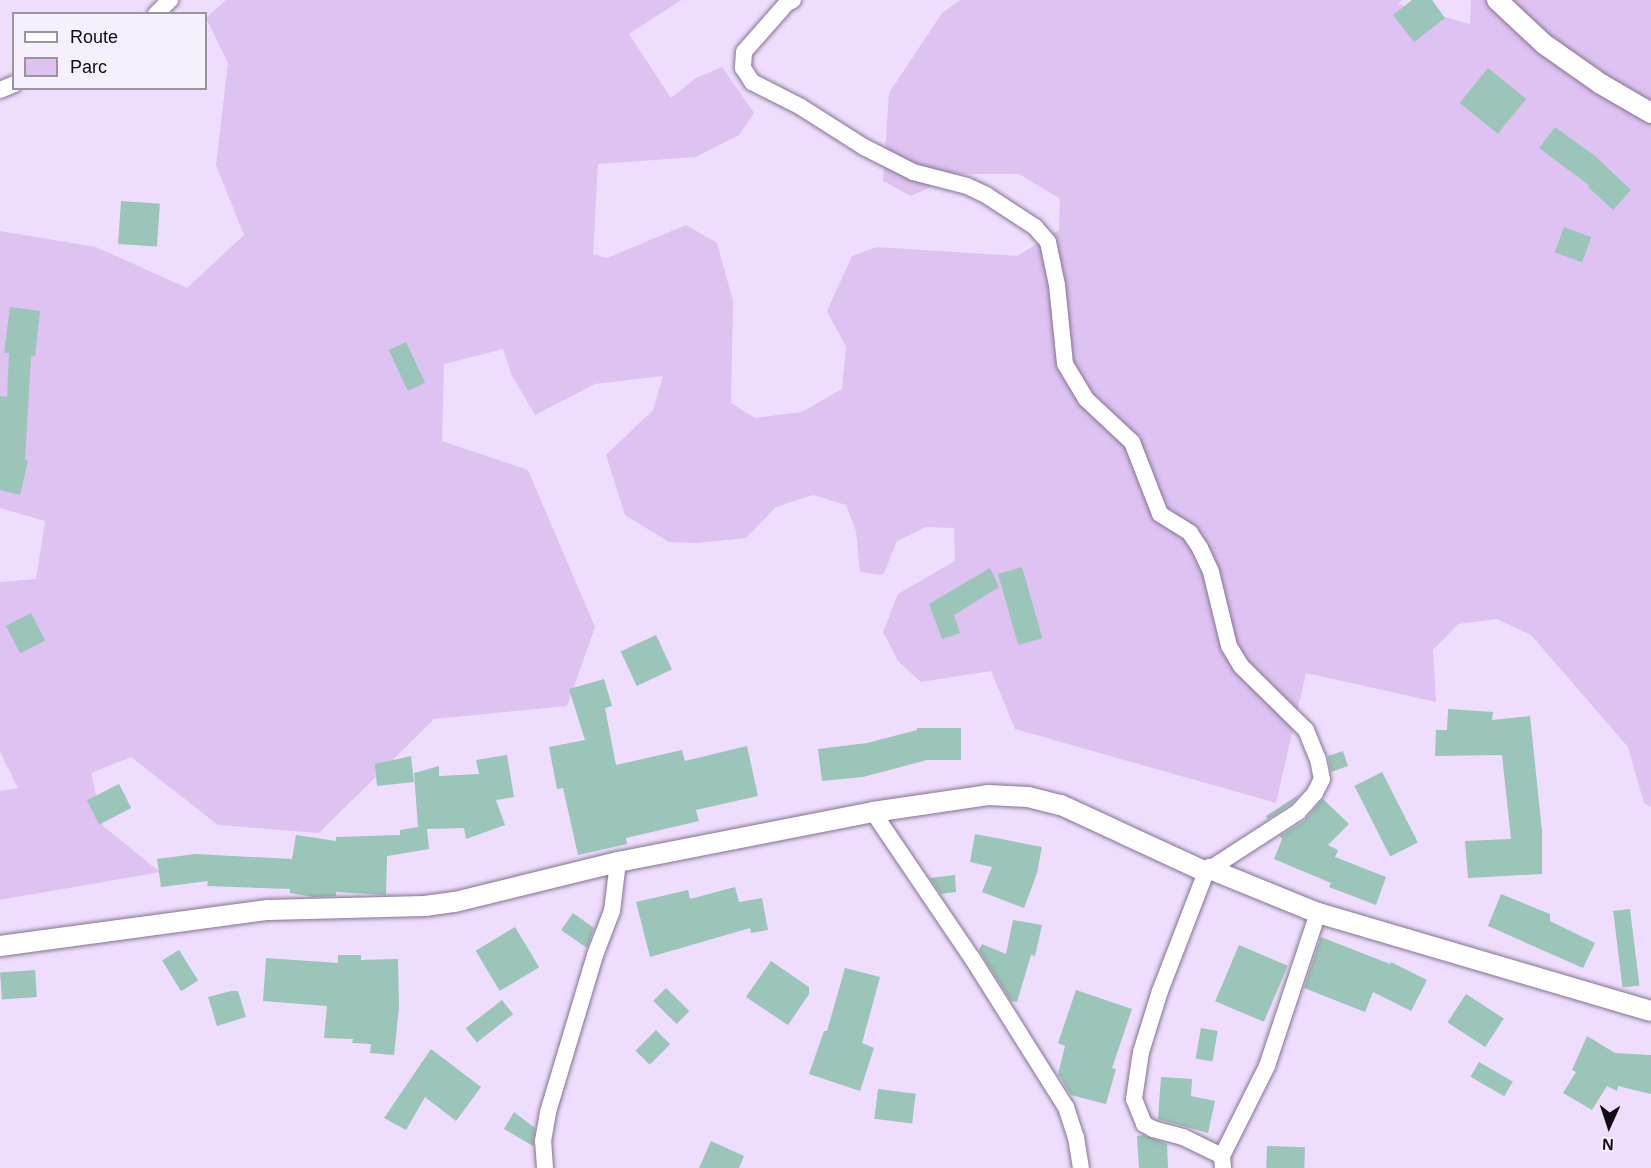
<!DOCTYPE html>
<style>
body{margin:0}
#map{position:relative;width:1651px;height:1168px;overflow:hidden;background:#efddfe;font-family:Arial,sans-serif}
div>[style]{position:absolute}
.green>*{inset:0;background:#ddc2f2}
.building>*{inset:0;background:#9ac5b8;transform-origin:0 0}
.roads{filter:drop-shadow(0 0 2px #847391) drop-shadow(0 0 2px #847391)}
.minor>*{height:16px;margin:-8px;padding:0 8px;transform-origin:8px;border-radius:8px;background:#fff}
.tertiary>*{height:20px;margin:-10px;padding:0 10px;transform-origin:10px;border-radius:10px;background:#fff}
span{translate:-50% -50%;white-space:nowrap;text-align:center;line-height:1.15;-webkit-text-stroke:4.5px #f6effd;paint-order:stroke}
.legend{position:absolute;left:12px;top:12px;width:195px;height:78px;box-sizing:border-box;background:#f6effd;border:2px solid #9a94a1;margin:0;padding:8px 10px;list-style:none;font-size:18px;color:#110b16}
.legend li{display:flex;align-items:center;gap:12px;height:30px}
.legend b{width:30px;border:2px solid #9a94a1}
.north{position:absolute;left:1579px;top:1096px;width:60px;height:60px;-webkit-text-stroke:4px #f6effd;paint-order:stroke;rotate:183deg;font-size:16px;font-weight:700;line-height:24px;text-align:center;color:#110b16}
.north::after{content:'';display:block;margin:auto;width:21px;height:27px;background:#110b16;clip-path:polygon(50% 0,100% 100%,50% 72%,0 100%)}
</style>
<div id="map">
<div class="green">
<div style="clip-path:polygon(226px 0,681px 0,629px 34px,671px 98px,696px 78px,722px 67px,754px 113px,739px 135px,696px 157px,598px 164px,593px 254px,607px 258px,686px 225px,717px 243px,733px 301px,731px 403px,755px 418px,802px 412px,842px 389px,846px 347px,827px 311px,852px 256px,877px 247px,1017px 256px,1059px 230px,1060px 199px,1019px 174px,958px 174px,911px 196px,883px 181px,889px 93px,942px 13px,960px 0,1402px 0,1398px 4px,1470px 24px,1471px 0,1651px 0,1651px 807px,1644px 803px,1628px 747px,1531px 635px,1497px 619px,1458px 624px,1433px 650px,1436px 702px,1306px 673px,1276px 803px,1015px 729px,991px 671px,921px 682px,898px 661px,883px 632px,898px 594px,955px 561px,954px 528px,926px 527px,897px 541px,883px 575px,860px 572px,856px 531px,846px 505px,813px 495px,776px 507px,746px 538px,697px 543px,669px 542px,625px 515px,606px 455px,653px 410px,663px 376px,595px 384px,535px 415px,512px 376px,503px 349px,444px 364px,442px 441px,528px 470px,595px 627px,567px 706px,434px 719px,319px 833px,218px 825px,131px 757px,91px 773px,103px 826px,160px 872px,0 900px,0 791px,18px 788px,0 752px,0 582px,36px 579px,45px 521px,0 508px,0 231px,96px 247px,187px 288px,244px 235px,216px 165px,228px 63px,206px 18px)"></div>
</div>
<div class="building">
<div style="clip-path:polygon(1412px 0,1432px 0,1445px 18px,1414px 42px,1393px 15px)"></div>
<div style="left:1488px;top:68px;width:49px;height:45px;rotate:39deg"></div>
<div style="clip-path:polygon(1555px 127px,1595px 156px,1631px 190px,1613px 210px,1588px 187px,1589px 185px,1539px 148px)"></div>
<div style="left:121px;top:201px;width:39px;height:43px;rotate:4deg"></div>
<div style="left:1564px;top:227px;width:29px;height:27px;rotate:20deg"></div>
<div style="clip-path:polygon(10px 307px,40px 311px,35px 356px,31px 356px,25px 460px,28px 461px,20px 495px,0 490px,0 396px,7px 397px,9px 353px,4px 353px)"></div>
<div style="left:406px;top:342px;width:45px;height:19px;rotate:65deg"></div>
<div style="left:1022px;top:567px;width:74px;height:25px;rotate:74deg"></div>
<div style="clip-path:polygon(990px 568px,999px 587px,954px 615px,960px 633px,942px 639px,929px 604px)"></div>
<div style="left:31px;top:613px;width:31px;height:28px;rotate:63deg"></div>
<div style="left:656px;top:635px;width:38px;height:39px;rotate:65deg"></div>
<div style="clip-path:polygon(604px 679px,612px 706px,605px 708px,616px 765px,682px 750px,685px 761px,747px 746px,758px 796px,696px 810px,699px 821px,626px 838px,627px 844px,578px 855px,563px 788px,557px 789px,549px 747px,585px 740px,569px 689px)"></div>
<div style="clip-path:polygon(1448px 709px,1493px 712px,1492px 720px,1530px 716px,1542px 831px,1542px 874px,1468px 878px,1465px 841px,1511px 839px,1502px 755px,1435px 756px,1436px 730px,1447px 730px)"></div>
<div style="clip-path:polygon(917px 728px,961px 728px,961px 760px,927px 760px,863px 777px,822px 781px,818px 749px,867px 743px,917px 730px)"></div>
<div style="clip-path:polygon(1343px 751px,1348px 766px,1331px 772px,1328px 756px)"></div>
<div style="clip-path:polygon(507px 755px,514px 797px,496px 800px,505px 825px,466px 839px,464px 828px,427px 829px,429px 849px,387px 856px,386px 895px,336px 892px,336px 896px,313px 897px,290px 893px,290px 889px,207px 886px,208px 881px,161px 887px,157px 859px,195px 854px,292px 859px,296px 835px,336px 841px,336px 837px,400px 835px,400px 830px,418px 827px,414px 773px,439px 766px,439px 776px,479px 774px,476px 760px)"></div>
<div style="clip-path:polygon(411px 756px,414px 782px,377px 786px,375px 764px)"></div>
<div style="left:1382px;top:772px;width:79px;height:31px;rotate:63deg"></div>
<div style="left:119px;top:784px;width:27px;height:36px;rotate:63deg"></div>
<div style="clip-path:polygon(1300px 794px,1291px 804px,1268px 819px,1266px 816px)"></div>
<div style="clip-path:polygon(1323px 799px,1349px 824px,1328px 845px,1338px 850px,1335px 857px,1386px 877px,1376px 905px,1329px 887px,1331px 883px,1274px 859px,1282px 839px,1280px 836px,1304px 821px)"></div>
<div style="clip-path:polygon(975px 834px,1042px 847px,1037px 873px,1024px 908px,982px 892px,992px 867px,970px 862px)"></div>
<div style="clip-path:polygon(955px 875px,956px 892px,941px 894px,930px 878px)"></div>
<div style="clip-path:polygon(735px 887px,739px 902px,762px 898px,768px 930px,751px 933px,750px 928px,650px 957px,636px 902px,688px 890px,690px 899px)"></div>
<div style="clip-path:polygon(1501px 894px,1550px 914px,1550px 921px,1595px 943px,1583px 968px,1488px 926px)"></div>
<div style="left:1630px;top:909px;width:77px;height:17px;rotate:83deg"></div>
<div style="clip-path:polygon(573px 913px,594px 928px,587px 948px,561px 930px)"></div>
<div style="clip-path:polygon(1013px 920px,1042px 925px,1035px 956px,1031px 955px,1017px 1002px,1011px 1001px,979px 950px,982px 944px,1006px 954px)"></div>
<div style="left:515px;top:927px;width:47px;height:46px;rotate:59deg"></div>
<div style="clip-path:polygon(1321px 937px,1390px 964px,1391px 962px,1427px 980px,1411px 1011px,1373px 992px,1365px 1012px,1304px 988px)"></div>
<div style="left:1239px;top:945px;width:53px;height:61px;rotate:23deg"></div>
<div style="left:179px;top:950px;width:36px;height:20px;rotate:58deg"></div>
<div style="clip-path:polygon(338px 955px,361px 955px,361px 960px,398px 959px,399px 1007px,394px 1055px,370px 1053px,371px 1044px,352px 1043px,353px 1039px,324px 1038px,327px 1006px,263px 1001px,266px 958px,338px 963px)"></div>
<div style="clip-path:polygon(771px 961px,809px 987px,809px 994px,788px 1025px,746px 997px)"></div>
<div style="clip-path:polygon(845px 968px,880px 977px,862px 1043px,874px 1048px,860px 1091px,809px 1074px,824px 1031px,827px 1031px)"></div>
<div style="left:35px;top:970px;width:27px;height:35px;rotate:86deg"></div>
<div style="left:666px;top:988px;width:33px;height:18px;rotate:45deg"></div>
<div style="clip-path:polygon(1076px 990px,1132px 1009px,1112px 1068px,1116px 1069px,1106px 1104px,1071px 1095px,1058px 1074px,1065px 1046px,1058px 1043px)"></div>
<div style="clip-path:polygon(231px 991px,238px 991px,246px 1017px,217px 1026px,208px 997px)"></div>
<div style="left:1466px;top:994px;width:45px;height:34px;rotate:33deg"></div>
<div style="left:502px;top:1000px;width:18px;height:46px;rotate:52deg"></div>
<div style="left:1201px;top:1028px;width:17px;height:31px;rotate:10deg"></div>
<div style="left:656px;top:1030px;width:20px;height:29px;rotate:45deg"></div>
<div style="clip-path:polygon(1587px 1036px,1615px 1053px,1651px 1055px,1651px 1094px,1618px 1086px,1617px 1091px,1607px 1086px,1592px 1110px,1563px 1093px,1576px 1072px,1572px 1070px)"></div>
<div style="clip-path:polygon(431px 1049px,481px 1087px,456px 1121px,425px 1097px,406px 1130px,384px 1118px)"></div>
<div style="left:1479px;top:1062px;width:39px;height:17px;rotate:30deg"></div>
<div style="clip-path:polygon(1161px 1077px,1192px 1079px,1191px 1096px,1215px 1101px,1208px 1133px,1158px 1119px)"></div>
<div style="left:878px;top:1089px;width:38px;height:30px;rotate:7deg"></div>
<div style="clip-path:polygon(514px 1112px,535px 1128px,533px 1146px,504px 1129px)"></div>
<div style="clip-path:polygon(1143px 1135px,1167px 1144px,1168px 1168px,1139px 1168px,1137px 1136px)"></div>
<div style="clip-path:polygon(711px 1141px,744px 1156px,739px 1168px,699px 1168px)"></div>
<div style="left:1267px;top:1146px;width:38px;height:22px;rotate:2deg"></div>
</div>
<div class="roads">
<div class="minor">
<div style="left:793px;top:0;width:7px;rotate:153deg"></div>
<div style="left:787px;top:3px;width:65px;rotate:131.3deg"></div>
<div style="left:744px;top:52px;width:16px;rotate:94deg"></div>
<div style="left:743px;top:68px;width:17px;rotate:57deg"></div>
<div style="left:752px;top:82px;width:55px;rotate:27deg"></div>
<div style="left:801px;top:107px;width:75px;rotate:32.4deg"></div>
<div style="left:864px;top:147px;width:55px;rotate:27deg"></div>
<div style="left:913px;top:172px;width:56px;rotate:14.5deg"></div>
<div style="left:967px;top:186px;width:21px;rotate:25deg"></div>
<div style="left:986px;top:195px;width:59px;rotate:33.1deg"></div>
<div style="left:1035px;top:227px;width:20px;rotate:49deg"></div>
<div style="left:1048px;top:242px;width:44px;rotate:78.2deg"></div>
<div style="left:1057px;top:285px;width:79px;rotate:84.2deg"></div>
<div style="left:1065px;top:364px;width:41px;rotate:59deg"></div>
<div style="left:1086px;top:399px;width:63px;rotate:43.1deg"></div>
<div style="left:1132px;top:442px;width:77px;rotate:68.7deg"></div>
<div style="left:1160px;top:514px;width:36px;rotate:32deg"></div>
<div style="left:1190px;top:533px;width:18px;rotate:56deg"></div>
<div style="left:1200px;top:548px;width:26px;rotate:65deg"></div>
<div style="left:1211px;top:572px;width:76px;rotate:76.3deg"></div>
<div style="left:1229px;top:646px;width:23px;rotate:59deg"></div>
<div style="left:1241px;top:666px;width:91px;rotate:44.6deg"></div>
<div style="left:1306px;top:730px;width:31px;rotate:68deg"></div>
<div style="left:1318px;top:759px;width:20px;rotate:79deg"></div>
<div style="left:1322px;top:779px;width:16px;rotate:117deg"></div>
<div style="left:1315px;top:793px;width:25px;rotate:132deg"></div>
<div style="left:1298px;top:812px;width:105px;rotate:147.1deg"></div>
<div style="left:156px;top:14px;width:20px;rotate:-45deg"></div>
<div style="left:0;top:90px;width:15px;rotate:-23deg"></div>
<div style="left:873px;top:812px;width:176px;rotate:55.9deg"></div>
<div style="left:972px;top:958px;width:176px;rotate:57.8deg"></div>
<div style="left:1066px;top:1107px;width:32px;rotate:72deg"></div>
<div style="left:1076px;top:1137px;width:31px;rotate:81deg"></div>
<div style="left:1206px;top:872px;width:128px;rotate:111.1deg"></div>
<div style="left:1160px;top:991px;width:64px;rotate:107.3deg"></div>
<div style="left:1141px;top:1052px;width:48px;rotate:98.5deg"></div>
<div style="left:1134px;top:1099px;width:27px;rotate:68deg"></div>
<div style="left:1144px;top:1124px;width:10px;rotate:29deg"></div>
<div style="left:1153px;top:1129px;width:31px;rotate:15deg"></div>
<div style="left:1183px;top:1137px;width:43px;rotate:26deg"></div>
<div style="left:545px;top:1168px;width:27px;rotate:-94deg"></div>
<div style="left:543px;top:1141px;width:29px;rotate:-80deg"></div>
<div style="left:548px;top:1112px;width:164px;rotate:-73.3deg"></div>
<div style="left:595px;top:955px;width:47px;rotate:-68.9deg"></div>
<div style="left:612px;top:911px;width:49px;rotate:-83deg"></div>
<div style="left:1223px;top:1168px;width:12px;rotate:-95deg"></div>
<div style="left:1222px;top:1156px;width:101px;rotate:-63.4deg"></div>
<div style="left:1267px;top:1066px;width:161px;rotate:-71.6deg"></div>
</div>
<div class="tertiary">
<div style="left:1497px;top:0;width:64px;rotate:43.1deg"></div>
<div style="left:1544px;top:44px;width:70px;rotate:35.1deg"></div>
<div style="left:1601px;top:84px;width:58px;rotate:30.1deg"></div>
<div style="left:0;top:946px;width:270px;rotate:-7.7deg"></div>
<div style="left:268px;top:910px;width:157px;rotate:-1.5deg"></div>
<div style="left:425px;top:906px;width:30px;rotate:-8deg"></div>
<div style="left:455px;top:902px;width:168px;rotate:-13.8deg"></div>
<div style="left:618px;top:862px;width:260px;rotate:-11.1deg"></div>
<div style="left:873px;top:812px;width:116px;rotate:-8.4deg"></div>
<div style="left:988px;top:795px;width:40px;rotate:2.9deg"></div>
<div style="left:1028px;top:797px;width:34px;rotate:14deg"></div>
<div style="left:1061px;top:805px;width:160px;rotate:24.8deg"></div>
<div style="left:1206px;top:872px;width:5px;rotate:-37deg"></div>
<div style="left:1210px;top:869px;width:117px;rotate:22.2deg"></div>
<div style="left:1318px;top:913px;width:347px;rotate:16.4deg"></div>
</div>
</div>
<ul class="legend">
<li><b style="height:8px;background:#fff"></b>Route</li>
<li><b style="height:16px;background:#ddc2f2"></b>Parc</li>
</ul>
<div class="north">N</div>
</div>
